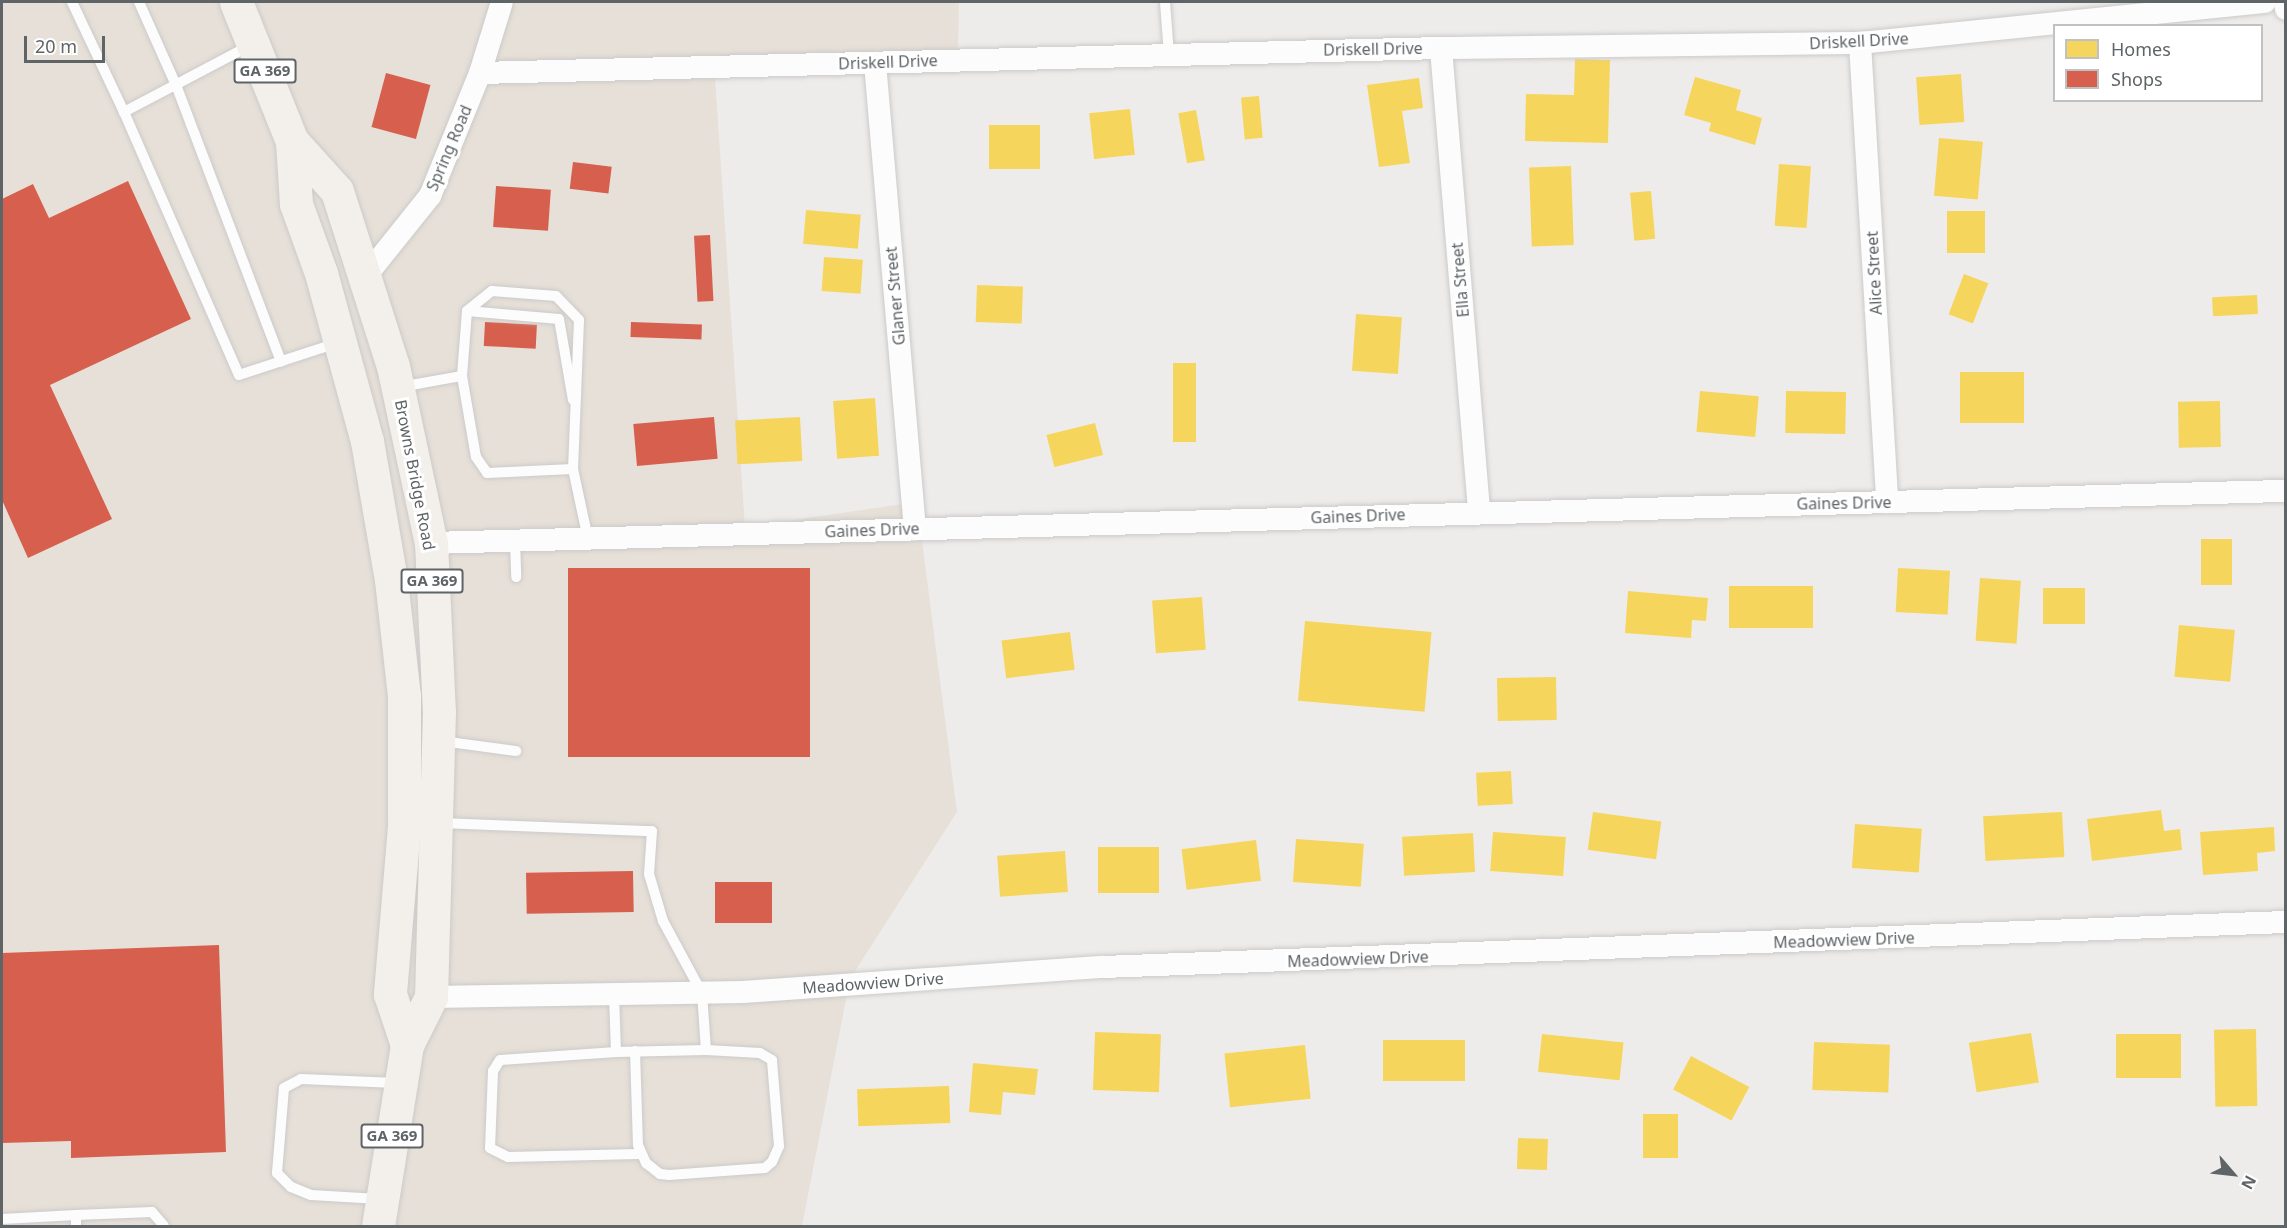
<!DOCTYPE html>
<style>
body{margin:0}
#map{position:relative;width:2287px;height:1228px;overflow:hidden;background:#eeecea;font-family:"Noto Sans",sans-serif}
div>[style]{position:absolute}
.commercial>*{inset:0;background:#e7e0d8}
.homes>*{inset:0;background:#f6d55c;transform-origin:0 0}
.shops>*{inset:0;background:#d6604d;transform-origin:0 0}
.roads{filter:drop-shadow(0 0 2px #cbcaca) drop-shadow(0 0 2px #cbcaca)}
.service>*{height:10px;margin:-5px;padding:0 5px;transform-origin:5px;border-radius:5px;background:#fcfcfc}
.minor>*{height:22px;margin:-11px;padding:0 11px;transform-origin:11px;border-radius:11px;background:#fcfcfc}
.primary>*{height:33px;margin:-16.5px;padding:0 16.5px;transform-origin:16.5px;border-radius:16.5px;background:#f3efea}
span{translate:-50% -50%;white-space:nowrap;text-align:center;line-height:1.15;-webkit-text-stroke:6px #fff;paint-order:stroke}
.shield-label span{padding:2px 4px;background:#fff;border:2px solid;border-radius:4px;-webkit-text-stroke-width:0}
.shield-label{font-size:15px;color:#5f6467;font-weight:700}
.street-label{font-size:16px;color:#5f6467}
.frame{position:absolute;inset:0;border:3px solid #5f6467;pointer-events:none}
.legend{position:absolute;left:2053px;top:24px;width:210px;height:78px;box-sizing:border-box;background:#fff;border:2px solid #bfc1c2;margin:0;padding:8px 10px;list-style:none;font-size:18px;color:#5f6467}
.legend li{display:flex;align-items:center;gap:12px;height:30px}
.legend b{width:30px;border:2px solid #bfc1c2}
.north{position:absolute;left:2203px;top:1144px;width:60px;height:60px;-webkit-text-stroke:4px #fff;paint-order:stroke;rotate:118deg;font-size:16px;font-weight:700;line-height:24px;text-align:center;color:#5f6467}
.north::after{content:'';display:block;margin:auto;width:21px;height:27px;background:#5f6467;clip-path:polygon(50% 0,100% 100%,50% 72%,0 100%)}
.scale{position:absolute;left:24px;top:36px;width:81px;height:27px;box-sizing:border-box;border:3px solid #5f6467;border-top:0;padding-left:8px;font-size:18px;line-height:21px;white-space:nowrap;color:#5f6467;-webkit-text-stroke:4px #fff;paint-order:stroke}
</style>
<div id="map">
<div class="commercial">
<div style="clip-path:polygon(2px 2px,959px 2px,958px 53px,715px 76px,745px 527px,917px 502px,957px 812px,850px 979px,802px 1226px,2px 1226px)"></div>
</div>
<div class="homes">
<div style="clip-path:polygon(1575px 59px,1610px 60px,1608px 143px,1525px 141px,1526px 94px,1574px 95px)"></div>
<div style="left:1961px;top:74px;width:48px;height:45px;rotate:86deg"></div>
<div style="clip-path:polygon(1695px 77px,1741px 90px,1736px 110px,1762px 118px,1755px 145px,1709px 131px,1711px 123px,1684px 115px)"></div>
<div style="clip-path:polygon(1419px 78px,1423px 108px,1402px 111px,1410px 163px,1379px 167px,1367px 85px)"></div>
<div style="left:1259px;top:96px;width:42px;height:18px;rotate:85deg"></div>
<div style="left:1130px;top:109px;width:46px;height:41px;rotate:84deg"></div>
<div style="left:1196px;top:110px;width:51px;height:18px;rotate:80deg"></div>
<div style="left:1040px;top:125px;width:44px;height:51px;rotate:90deg"></div>
<div style="left:1939px;top:138px;width:44px;height:58px;rotate:5deg"></div>
<div style="left:1779px;top:164px;width:32px;height:62px;rotate:4deg"></div>
<div style="left:1571px;top:166px;width:79px;height:42px;rotate:88deg"></div>
<div style="left:1651px;top:191px;width:48px;height:21px;rotate:85deg"></div>
<div style="left:806px;top:210px;width:55px;height:34px;rotate:5deg"></div>
<div style="left:1947px;top:211px;width:38px;height:42px"></div>
<div style="left:824px;top:257px;width:39px;height:34px;rotate:4deg"></div>
<div style="left:1964px;top:274px;width:26px;height:43px;rotate:21deg"></div>
<div style="left:977px;top:285px;width:46px;height:37px;rotate:2deg"></div>
<div style="left:2257px;top:295px;width:19px;height:45px;rotate:87deg"></div>
<div style="left:1356px;top:314px;width:46px;height:57px;rotate:4deg"></div>
<div style="left:1173px;top:363px;width:23px;height:79px"></div>
<div style="left:1960px;top:372px;width:64px;height:51px"></div>
<div style="left:1700px;top:391px;width:59px;height:41px;rotate:5deg"></div>
<div style="left:1786px;top:391px;width:60px;height:42px;rotate:1deg"></div>
<div style="left:875px;top:398px;width:58px;height:42px;rotate:86deg"></div>
<div style="left:2220px;top:401px;width:46px;height:42px;rotate:89deg"></div>
<div style="left:800px;top:417px;width:44px;height:65px;rotate:87deg"></div>
<div style="left:1095px;top:423px;width:33px;height:50px;rotate:76deg"></div>
<div style="left:2201px;top:539px;width:31px;height:46px"></div>
<div style="left:1898px;top:568px;width:52px;height:44px;rotate:3deg"></div>
<div style="left:1980px;top:578px;width:41px;height:63px;rotate:4deg"></div>
<div style="left:1729px;top:586px;width:84px;height:42px"></div>
<div style="left:2043px;top:588px;width:42px;height:36px"></div>
<div style="clip-path:polygon(1628px 591px,1708px 598px,1706px 621px,1692px 620px,1691px 638px,1625px 633px)"></div>
<div style="left:1202px;top:597px;width:53px;height:50px;rotate:86deg"></div>
<div style="left:1305px;top:621px;width:127px;height:80px;rotate:5deg"></div>
<div style="left:2179px;top:625px;width:56px;height:52px;rotate:5deg"></div>
<div style="left:1070px;top:632px;width:38px;height:69px;rotate:83deg"></div>
<div style="left:1556px;top:677px;width:43px;height:59px;rotate:89deg"></div>
<div style="left:1511px;top:771px;width:33px;height:35px;rotate:87deg"></div>
<div style="clip-path:polygon(2161px 810px,2164px 831px,2180px 829px,2182px 850px,2092px 861px,2087px 819px)"></div>
<div style="left:1593px;top:812px;width:69px;height:38px;rotate:8deg"></div>
<div style="left:2062px;top:812px;width:45px;height:79px;rotate:87deg"></div>
<div style="left:1855px;top:824px;width:67px;height:44px;rotate:4deg"></div>
<div style="clip-path:polygon(2274px 827px,2275px 851px,2257px 853px,2258px 871px,2203px 875px,2200px 832px)"></div>
<div style="left:1493px;top:832px;width:73px;height:39px;rotate:4deg"></div>
<div style="left:1473px;top:833px;width:39px;height:71px;rotate:87deg"></div>
<div style="left:1296px;top:839px;width:68px;height:43px;rotate:4deg"></div>
<div style="left:1256px;top:840px;width:41px;height:75px;rotate:83deg"></div>
<div style="left:1098px;top:847px;width:61px;height:46px"></div>
<div style="left:1065px;top:851px;width:41px;height:68px;rotate:86deg"></div>
<div style="left:2256px;top:1029px;width:77px;height:42px;rotate:89deg"></div>
<div style="left:1095px;top:1032px;width:66px;height:58px;rotate:2deg"></div>
<div style="left:2031px;top:1033px;width:50px;height:63px;rotate:81deg"></div>
<div style="left:1542px;top:1034px;width:82px;height:38px;rotate:6deg"></div>
<div style="left:2181px;top:1034px;width:44px;height:65px;rotate:90deg"></div>
<div style="left:1465px;top:1040px;width:41px;height:82px;rotate:90deg"></div>
<div style="left:1814px;top:1042px;width:76px;height:48px;rotate:2deg"></div>
<div style="left:1305px;top:1045px;width:54px;height:81px;rotate:84deg"></div>
<div style="left:1691px;top:1056px;width:66px;height:38px;rotate:28deg"></div>
<div style="clip-path:polygon(973px 1063px,1038px 1069px,1035px 1095px,1003px 1092px,1001px 1115px,969px 1112px)"></div>
<div style="left:949px;top:1086px;width:37px;height:92px;rotate:88deg"></div>
<div style="left:1643px;top:1114px;width:35px;height:44px"></div>
<div style="left:1518px;top:1138px;width:30px;height:31px;rotate:2deg"></div>
</div>
<div class="shops">
<div style="left:386px;top:73px;width:46px;height:56px;rotate:15deg"></div>
<div style="left:573px;top:162px;width:39px;height:27px;rotate:7deg"></div>
<div style="clip-path:polygon(128px 181px,191px 319px,50px 385px,112px 519px,28px 558px,2px 500px,2px 199px,33px 184px,49px 218px)"></div>
<div style="left:496px;top:186px;width:55px;height:41px;rotate:4deg"></div>
<div style="left:710px;top:235px;width:66px;height:16px;rotate:87deg"></div>
<div style="left:485px;top:322px;width:52px;height:24px;rotate:3deg"></div>
<div style="left:631px;top:322px;width:71px;height:15px;rotate:2deg"></div>
<div style="left:714px;top:417px;width:42px;height:81px;rotate:85deg"></div>
<div style="left:568px;top:568px;width:242px;height:189px"></div>
<div style="left:633px;top:871px;width:41px;height:107px;rotate:89deg"></div>
<div style="left:715px;top:882px;width:57px;height:41px"></div>
<div style="clip-path:polygon(219px 945px,226px 1152px,71px 1158px,71px 1141px,2px 1143px,2px 953px)"></div>
</div>
<div class="roads">
<div class="service">
<div style="left:72px;top:2px;width:122px;rotate:64.7deg"></div>
<div style="left:139px;top:2px;width:91px;rotate:66deg"></div>
<div style="left:176px;top:85px;width:296px;rotate:69.2deg"></div>
<div style="left:1165px;top:2px;width:53px;rotate:85.7deg"></div>
<div style="left:251px;top:45px;width:144px;rotate:152.2deg"></div>
<div style="left:124px;top:112px;width:287px;rotate:66.4deg"></div>
<div style="left:239px;top:375px;width:103px;rotate:-18.1deg"></div>
<div style="left:467px;top:311px;width:92px;rotate:5deg"></div>
<div style="left:559px;top:319px;width:82px;rotate:80.2deg"></div>
<div style="left:462px;top:376px;width:82px;rotate:80.2deg"></div>
<div style="left:476px;top:457px;width:19px;rotate:55deg"></div>
<div style="left:487px;top:473px;width:86px;rotate:-2.7deg"></div>
<div style="left:400px;top:387px;width:63px;rotate:-10.1deg"></div>
<div style="left:462px;top:376px;width:65px;rotate:-85.6deg"></div>
<div style="left:467px;top:311px;width:32px;rotate:-39deg"></div>
<div style="left:492px;top:291px;width:64px;rotate:4.5deg"></div>
<div style="left:556px;top:296px;width:33px;rotate:46deg"></div>
<div style="left:579px;top:320px;width:149px;rotate:92.3deg"></div>
<div style="left:573px;top:469px;width:72px;rotate:77.9deg"></div>
<div style="left:515px;top:541px;width:36px;rotate:88deg"></div>
<div style="left:442px;top:741px;width:75px;rotate:7.7deg"></div>
<div style="left:440px;top:823px;width:212px;rotate:2.2deg"></div>
<div style="left:652px;top:831px;width:43px;rotate:94deg"></div>
<div style="left:649px;top:874px;width:49px;rotate:73.4deg"></div>
<div style="left:663px;top:921px;width:82px;rotate:61.6deg"></div>
<div style="left:702px;top:993px;width:57px;rotate:86deg"></div>
<div style="left:706px;top:1050px;width:90px;rotate:178.7deg"></div>
<div style="left:616px;top:1052px;width:58px;rotate:-92deg"></div>
<div style="left:635px;top:1051px;width:94px;rotate:88.2deg"></div>
<div style="left:638px;top:1145px;width:20px;rotate:66deg"></div>
<div style="left:646px;top:1163px;width:18px;rotate:38deg"></div>
<div style="left:660px;top:1174px;width:9px;rotate:6deg"></div>
<div style="left:669px;top:1175px;width:96px;rotate:-4.2deg"></div>
<div style="left:765px;top:1168px;width:9px;rotate:-41deg"></div>
<div style="left:772px;top:1162px;width:17px;rotate:-66deg"></div>
<div style="left:779px;top:1146px;width:86px;rotate:-94.7deg"></div>
<div style="left:772px;top:1060px;width:14px;rotate:-150deg"></div>
<div style="left:760px;top:1053px;width:54px;rotate:-176.8deg"></div>
<div style="left:616px;top:1052px;width:116px;rotate:176.1deg"></div>
<div style="left:500px;top:1060px;width:13px;rotate:122deg"></div>
<div style="left:493px;top:1071px;width:77px;rotate:92.2deg"></div>
<div style="left:490px;top:1148px;width:20px;rotate:27deg"></div>
<div style="left:508px;top:1157px;width:131px;rotate:-1.3deg"></div>
<div style="left:379px;top:1199px;width:68px;rotate:-176.6deg"></div>
<div style="left:311px;top:1195px;width:22px;rotate:-158deg"></div>
<div style="left:291px;top:1187px;width:20px;rotate:-135deg"></div>
<div style="left:277px;top:1173px;width:85px;rotate:-85.3deg"></div>
<div style="left:284px;top:1088px;width:19px;rotate:-28deg"></div>
<div style="left:301px;top:1079px;width:95px;rotate:2.4deg"></div>
<div style="left:2px;top:1219px;width:74px;rotate:-3.1deg"></div>
<div style="left:76px;top:1226px;width:11px;rotate:-90deg"></div>
<div style="left:76px;top:1215px;width:76px;rotate:-2.3deg"></div>
<div style="left:152px;top:1212px;width:18px;rotate:49deg"></div>
</div>
<div class="minor">
<div style="left:2285px;top:2px;width:7px;rotate:82deg"></div>
<div style="left:1860px;top:43px;width:460px;rotate:86.6deg"></div>
<div style="left:1441px;top:48px;width:466px;rotate:85.3deg"></div>
<div style="left:875px;top:63px;width:468px;rotate:85.1deg"></div>
<div style="left:480px;top:73px;width:961px;rotate:-1.49deg"></div>
<div style="left:1441px;top:48px;width:419px;rotate:-0.7deg"></div>
<div style="left:1860px;top:43px;width:407px;rotate:-5.8deg"></div>
<div style="left:365px;top:277px;width:104px;rotate:-51.3deg"></div>
<div style="left:430px;top:196px;width:133px;rotate:-67.9deg"></div>
<div style="left:480px;top:73px;width:74px;rotate:-72.8deg"></div>
<div style="left:431px;top:543px;width:1856px;rotate:-1.61deg"></div>
<div style="left:431px;top:997px;width:312px;rotate:-0.9deg"></div>
<div style="left:743px;top:992px;width:361px;rotate:-4deg"></div>
<div style="left:1103px;top:967px;width:1184px;rotate:-2.18deg"></div>
</div>
<div class="primary">
<div style="left:236px;top:2px;width:150px;rotate:68.1deg"></div>
<div style="left:292px;top:141px;width:63px;rotate:86.4deg"></div>
<div style="left:296px;top:204px;width:73px;rotate:70.1deg"></div>
<div style="left:321px;top:273px;width:174px;rotate:74.7deg"></div>
<div style="left:367px;top:441px;width:141px;rotate:80.2deg"></div>
<div style="left:391px;top:580px;width:116px;rotate:83.6deg"></div>
<div style="left:404px;top:695px;width:131px;rotate:90deg"></div>
<div style="left:404px;top:826px;width:169px;rotate:94.8deg"></div>
<div style="left:390px;top:994px;width:54px;rotate:71.6deg"></div>
<div style="left:292px;top:141px;width:67px;rotate:48deg"></div>
<div style="left:337px;top:191px;width:184px;rotate:72.3deg"></div>
<div style="left:393px;top:366px;width:181px;rotate:77.9deg"></div>
<div style="left:431px;top:543px;width:168px;rotate:87.3deg"></div>
<div style="left:439px;top:711px;width:286px;rotate:91.6deg"></div>
<div style="left:431px;top:997px;width:54px;rotate:116.6deg"></div>
<div style="left:407px;top:1045px;width:183px;rotate:99.1deg"></div>
</div>
</div>
<div class="shield-label">
<span style="left:265px;top:71px">GA 369</span>
<span style="left:432px;top:581px">GA 369</span>
<span style="left:392px;top:1136px">GA 369</span>
</div>
<div class="street-label">
<span style="left:1859px;top:41px;rotate:-3deg">Driskell Drive</span>
<span style="left:1373px;top:49px;rotate:-1deg">Driskell Drive</span>
<span style="left:888px;top:62px;rotate:-2deg">Driskell Drive</span>
<span style="left:449px;top:148px;rotate:-67deg">Spring Road</span>
<span style="left:1874px;top:273px;rotate:-93deg">Alice Street</span>
<span style="left:1460px;top:280px;rotate:-95deg">Ella Street</span>
<span style="left:895px;top:296px;rotate:-95deg">Glaner Street</span>
<span style="left:415px;top:475px;rotate:79deg">Browns Bridge Road</span>
<span style="left:1844px;top:503px;rotate:-1deg">Gaines Drive</span>
<span style="left:1358px;top:516px;rotate:-2deg">Gaines Drive</span>
<span style="left:872px;top:530px;rotate:-2deg">Gaines Drive</span>
<span style="left:1844px;top:940px;rotate:-2deg">Meadowview Drive</span>
<span style="left:1358px;top:959px;rotate:-2deg">Meadowview Drive</span>
<span style="left:873px;top:983px;rotate:-4deg">Meadowview Drive</span>
</div>
<div class="frame"></div>
<ul class="legend">
<li><b style="height:16px;background:#f6d55c"></b>Homes</li>
<li><b style="height:16px;background:#d6604d"></b>Shops</li>
</ul>
<div class="north">N</div>
<div class="scale">20 m</div>
</div>
